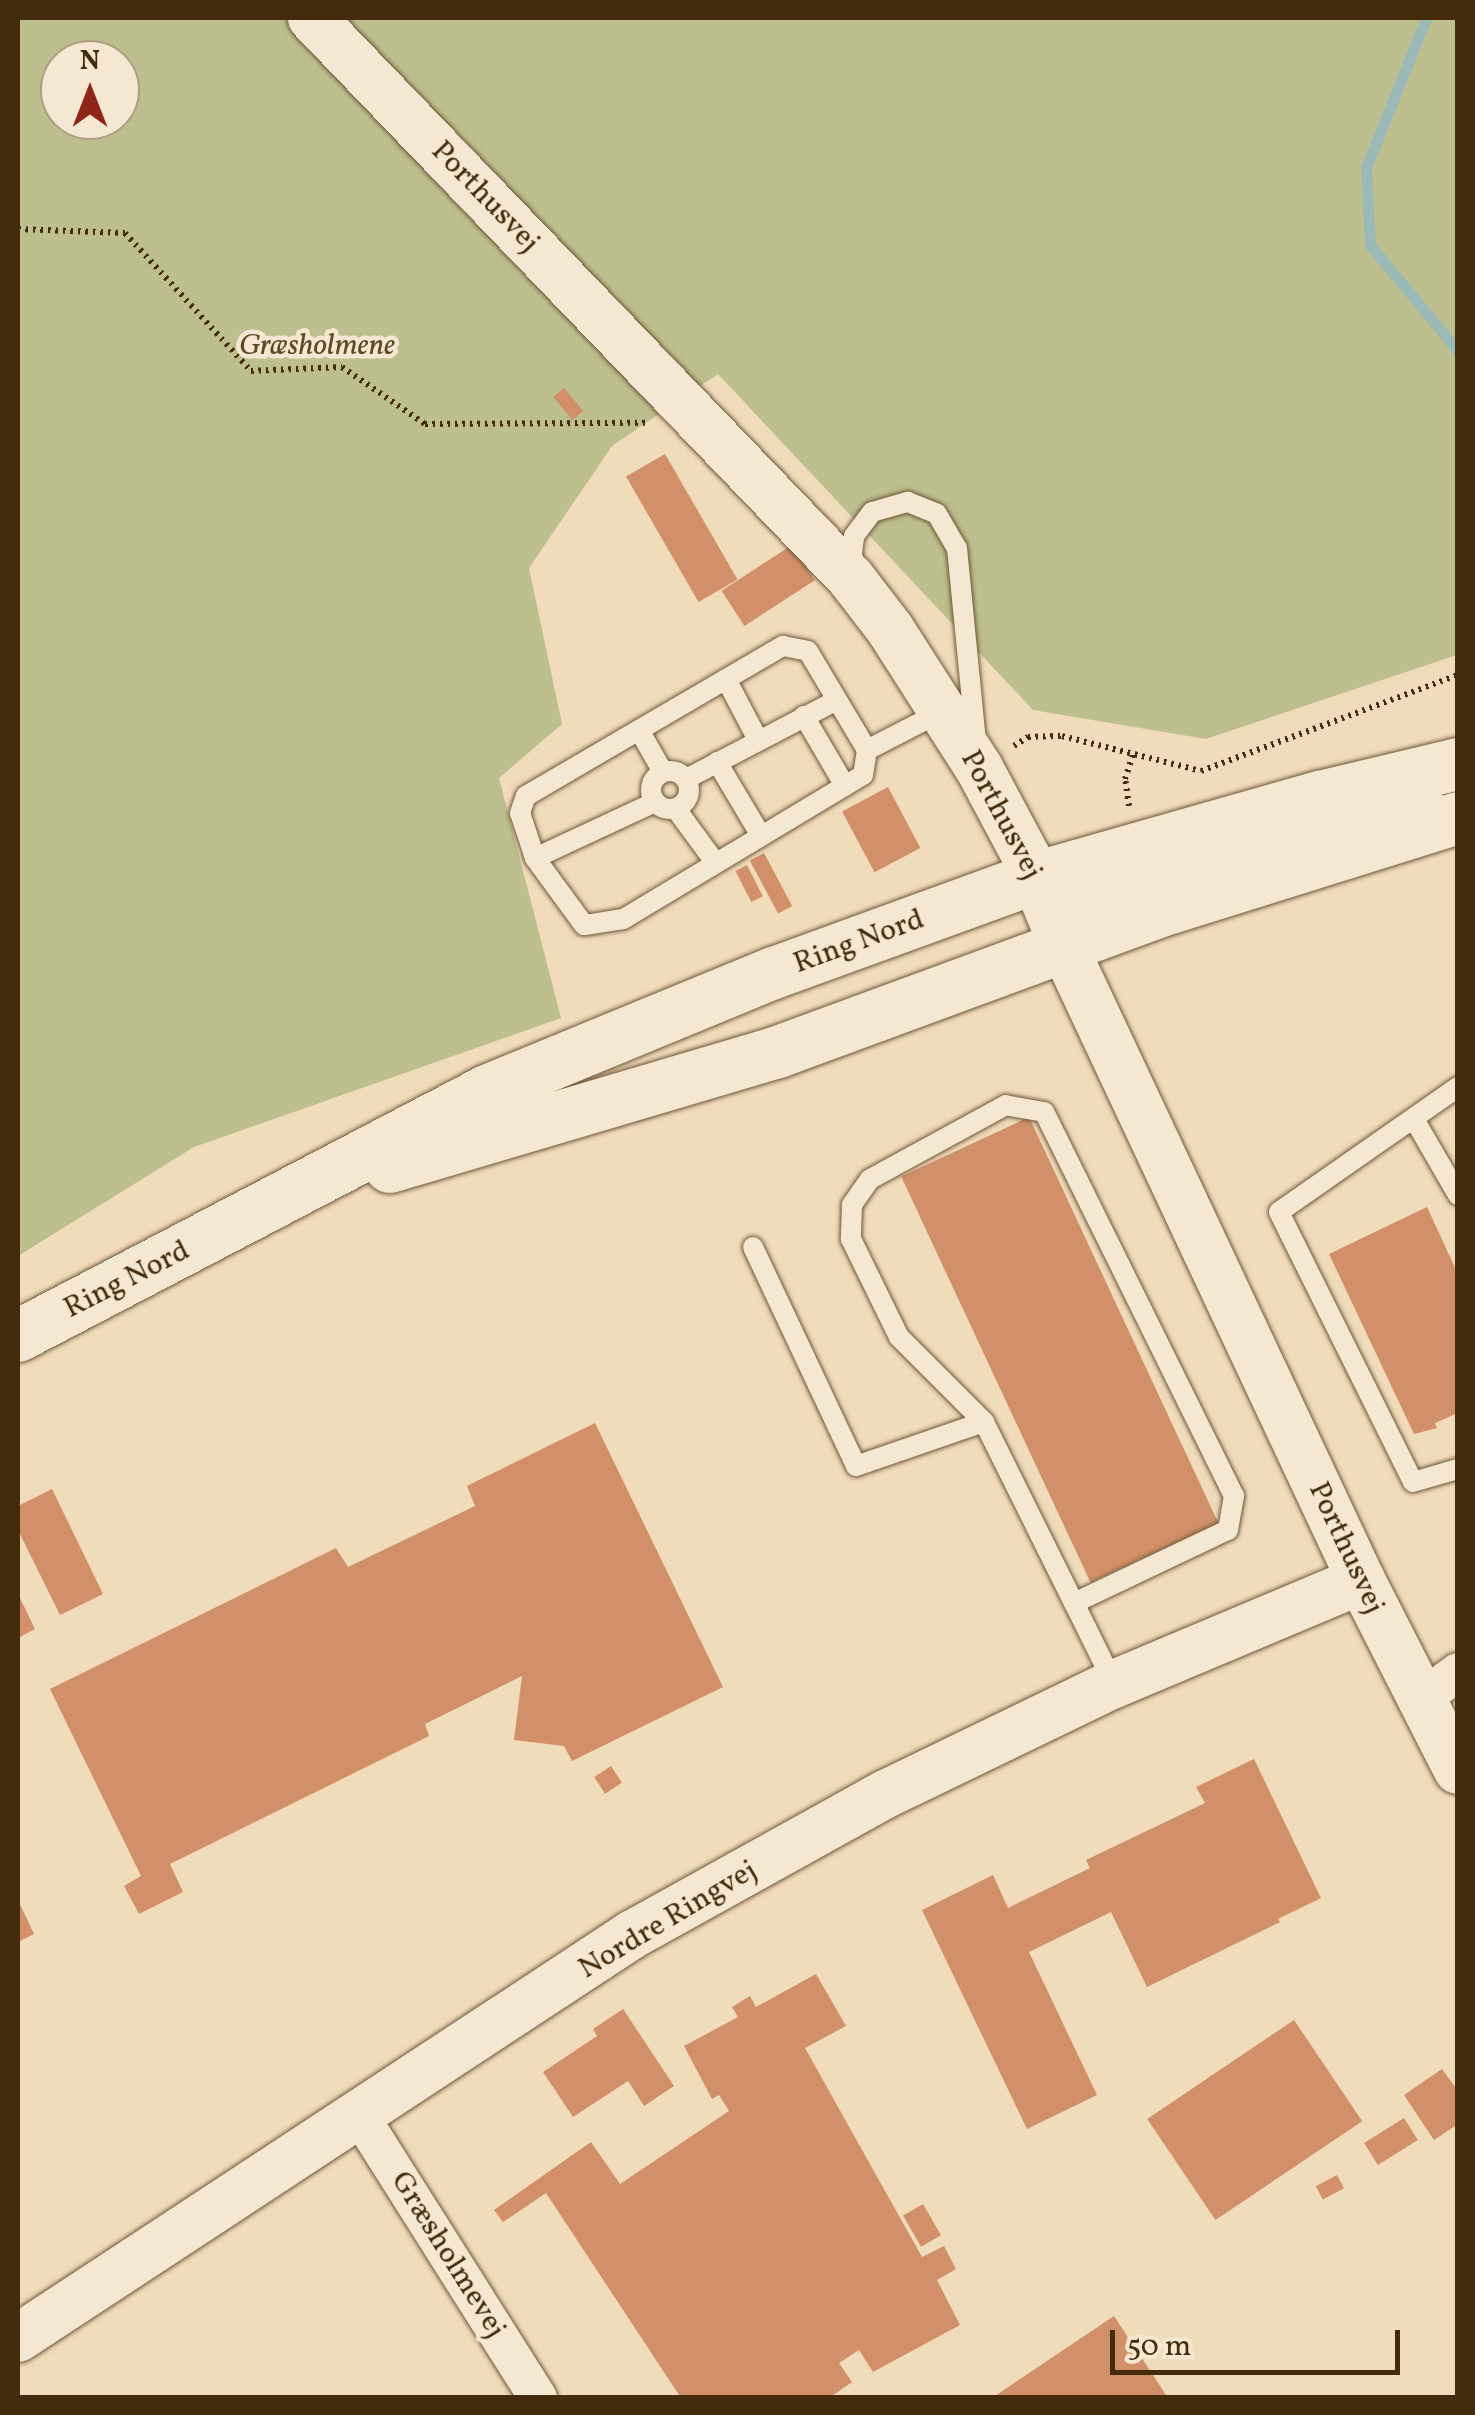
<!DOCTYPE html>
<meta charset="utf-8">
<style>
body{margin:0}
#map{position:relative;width:1475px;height:2415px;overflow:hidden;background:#f0dbbb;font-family:Vollkorn,serif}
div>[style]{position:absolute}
.green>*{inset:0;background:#bdbf8e}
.stream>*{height:11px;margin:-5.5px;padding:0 5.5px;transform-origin:5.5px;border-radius:5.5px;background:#9bbab7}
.building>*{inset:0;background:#d19069;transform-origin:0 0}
.path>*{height:6px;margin-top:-3px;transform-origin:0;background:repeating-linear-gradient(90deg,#432b0b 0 2.5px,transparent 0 7.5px)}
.roads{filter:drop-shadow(0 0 2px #6e5737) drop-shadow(0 0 2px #6e5737)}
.service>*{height:20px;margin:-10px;padding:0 10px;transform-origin:10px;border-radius:10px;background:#f5e8d3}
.service>.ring{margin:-10px;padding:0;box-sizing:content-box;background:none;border:20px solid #f5e8d3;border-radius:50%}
.minor>*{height:38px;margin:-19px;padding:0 19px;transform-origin:19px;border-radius:19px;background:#f5e8d3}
.tertiary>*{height:48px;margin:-24px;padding:0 24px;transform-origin:24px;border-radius:24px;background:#f5e8d3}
.secondary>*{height:52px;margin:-26px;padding:0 26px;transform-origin:26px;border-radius:26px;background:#f5e8d3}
span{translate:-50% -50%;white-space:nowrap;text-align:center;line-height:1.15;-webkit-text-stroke:9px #f5e8d3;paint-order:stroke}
.street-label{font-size:30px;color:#432b0b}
.park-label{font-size:30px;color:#5b4925;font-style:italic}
.frame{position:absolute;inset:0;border:20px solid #432b0b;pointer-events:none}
.north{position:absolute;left:40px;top:40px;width:100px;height:100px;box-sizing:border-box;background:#f5e8d3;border:2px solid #ae9c83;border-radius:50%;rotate:0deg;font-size:28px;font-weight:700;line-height:40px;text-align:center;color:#432b0b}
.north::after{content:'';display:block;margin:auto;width:35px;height:45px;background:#8f2418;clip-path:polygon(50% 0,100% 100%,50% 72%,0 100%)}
.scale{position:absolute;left:1110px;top:2330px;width:290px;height:45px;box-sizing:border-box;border:5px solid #432b0b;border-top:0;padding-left:12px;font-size:30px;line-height:35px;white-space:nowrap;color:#432b0b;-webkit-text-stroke:8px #f5e8d3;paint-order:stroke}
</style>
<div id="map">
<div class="green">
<div style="clip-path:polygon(evenodd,18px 18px,1457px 18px,1457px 655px,1206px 739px,1033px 710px,718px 374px,612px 446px,529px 568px,562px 724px,499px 778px,561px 1018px,194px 1147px,18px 1256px,18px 18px,60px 60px,120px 60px,120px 120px,60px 120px,60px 60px)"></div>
</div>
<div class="stream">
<div style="left:1426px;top:18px;width:162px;rotate:111.8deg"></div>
<div style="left:1366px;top:168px;width:77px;rotate:87deg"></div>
<div style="left:1370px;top:245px;width:138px;rotate:50.3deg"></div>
</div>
<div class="building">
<div style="left:564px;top:388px;width:30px;height:14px;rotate:50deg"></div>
<div style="left:665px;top:454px;width:145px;height:45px;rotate:60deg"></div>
<div style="left:792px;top:545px;width:42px;height:84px;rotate:57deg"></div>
<div style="left:888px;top:787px;width:69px;height:52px;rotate:62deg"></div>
<div style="left:764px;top:853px;width:60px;height:16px;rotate:62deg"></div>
<div style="left:747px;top:865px;width:35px;height:13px;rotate:63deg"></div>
<div style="left:1029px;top:1117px;width:448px;height:141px;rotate:65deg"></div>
<div style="clip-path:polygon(1427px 1207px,1458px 1274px,1458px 1413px,1435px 1423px,1437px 1428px,1414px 1434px,1329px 1254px)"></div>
<div style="clip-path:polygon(595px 1423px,723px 1687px,572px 1761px,564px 1746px,514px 1740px,522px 1676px,425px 1724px,429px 1736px,170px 1864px,183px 1892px,139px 1914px,124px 1886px,141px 1876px,50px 1689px,336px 1548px,348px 1567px,475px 1506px,467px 1486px)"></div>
<div style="clip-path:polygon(52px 1489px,103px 1594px,60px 1615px,18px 1530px,18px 1506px)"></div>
<div style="clip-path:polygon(18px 1594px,35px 1629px,18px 1638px)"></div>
<div style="clip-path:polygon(1254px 1759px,1321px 1898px,1278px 1919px,1280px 1922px,1147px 1987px,1111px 1912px,1029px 1952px,1097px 2095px,1027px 2129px,922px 1910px,993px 1875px,1008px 1908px,1090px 1868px,1086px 1860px,1205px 1803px,1196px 1787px)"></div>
<div style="left:611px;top:1766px;width:20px;height:20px;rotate:57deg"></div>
<div style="clip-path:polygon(18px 1900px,34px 1934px,18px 1942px)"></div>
<div style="clip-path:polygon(816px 1974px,846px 2026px,805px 2048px,922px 2257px,944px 2246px,956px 2269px,937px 2280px,960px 2325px,873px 2372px,859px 2350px,839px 2363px,852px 2382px,829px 2398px,681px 2398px,546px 2193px,503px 2222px,494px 2210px,591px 2142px,620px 2184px,729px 2111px,719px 2095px,712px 2099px,684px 2046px,738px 2017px,732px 2007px,750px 1996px,756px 2007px)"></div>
<div style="clip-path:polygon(623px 2009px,674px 2086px,644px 2106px,628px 2081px,573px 2117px,543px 2072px,597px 2036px,593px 2029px)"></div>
<div style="left:1294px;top:2020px;width:122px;height:177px;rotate:56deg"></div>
<div style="clip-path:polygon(1442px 2069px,1458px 2091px,1458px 2124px,1434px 2140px,1404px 2095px)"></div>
<div style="left:1404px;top:2118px;width:26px;height:47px;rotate:58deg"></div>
<div style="left:1337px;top:2175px;width:15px;height:24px;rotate:62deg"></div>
<div style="left:923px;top:2204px;width:36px;height:23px;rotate:60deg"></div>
<div style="clip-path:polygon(1114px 2316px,1168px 2398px,992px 2398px)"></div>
</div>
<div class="path">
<div style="left:18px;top:229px;width:107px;rotate:2.1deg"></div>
<div style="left:125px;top:233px;width:187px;rotate:47.6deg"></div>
<div style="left:251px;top:371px;width:91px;rotate:-2.5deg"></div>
<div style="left:342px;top:367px;width:101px;rotate:34.5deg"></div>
<div style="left:425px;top:424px;width:221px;rotate:-0.3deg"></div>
<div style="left:1014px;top:746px;width:17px;rotate:-33deg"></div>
<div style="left:1028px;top:737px;width:34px;rotate:-2deg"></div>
<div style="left:1062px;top:736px;width:143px;rotate:14.1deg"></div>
<div style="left:1201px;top:771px;width:274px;rotate:-20.5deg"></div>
<div style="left:1129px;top:806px;width:27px;rotate:-98deg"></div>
<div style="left:1125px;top:779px;width:26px;rotate:-72deg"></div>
</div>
<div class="roads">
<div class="service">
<div style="left:850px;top:570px;width:34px;rotate:-83deg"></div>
<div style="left:854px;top:536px;width:30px;rotate:-53deg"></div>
<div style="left:872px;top:512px;width:37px;rotate:-16deg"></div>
<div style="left:908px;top:502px;width:31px;rotate:22deg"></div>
<div style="left:937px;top:514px;width:39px;rotate:60deg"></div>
<div style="left:957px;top:548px;width:194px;rotate:84.4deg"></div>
<div style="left:783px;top:646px;width:25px;rotate:11deg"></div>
<div style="left:808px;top:651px;width:115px;rotate:59.2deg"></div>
<div style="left:867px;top:750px;width:25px;rotate:99deg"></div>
<div style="left:863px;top:775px;width:280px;rotate:149deg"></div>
<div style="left:623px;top:919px;width:39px;rotate:171deg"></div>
<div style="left:584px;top:925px;width:83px;rotate:-126.2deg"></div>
<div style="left:535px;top:858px;width:47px;rotate:-108.4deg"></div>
<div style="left:520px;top:813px;width:18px;rotate:-71deg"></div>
<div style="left:526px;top:796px;width:298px;rotate:-30.3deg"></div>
<div style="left:726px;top:679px;width:69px;rotate:62.3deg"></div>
<div style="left:804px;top:716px;width:81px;rotate:59.6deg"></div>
<div style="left:639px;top:730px;width:48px;rotate:60.3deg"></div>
<div style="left:867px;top:750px;width:85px;rotate:-27.2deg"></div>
<div style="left:717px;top:762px;width:84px;rotate:59.2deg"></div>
<div class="ring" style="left:651px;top:771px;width:18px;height:18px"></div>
<div style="left:686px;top:779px;width:170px;rotate:-27.6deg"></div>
<div style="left:676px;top:809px;width:66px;rotate:53.7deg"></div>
<div style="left:535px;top:858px;width:132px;rotate:-25deg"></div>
<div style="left:1458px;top:1087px;width:218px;rotate:145.1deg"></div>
<div style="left:1279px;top:1212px;width:301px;rotate:63.6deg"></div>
<div style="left:1413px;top:1482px;width:47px;rotate:-16.1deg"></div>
<div style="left:1414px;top:1119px;width:88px;rotate:59.9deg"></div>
<div style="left:753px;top:1247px;width:242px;rotate:64.8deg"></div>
<div style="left:856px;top:1466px;width:135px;rotate:-19deg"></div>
<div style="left:1074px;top:1603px;width:170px;rotate:-25.4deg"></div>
<div style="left:1228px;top:1530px;width:35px;rotate:-80deg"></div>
<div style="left:1234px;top:1496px;width:428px;rotate:-116.3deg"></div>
<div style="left:1044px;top:1112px;width:39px;rotate:-170deg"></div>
<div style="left:1006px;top:1105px;width:155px;rotate:151.4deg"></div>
<div style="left:870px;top:1179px;width:32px;rotate:125deg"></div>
<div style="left:852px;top:1205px;width:34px;rotate:92deg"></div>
<div style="left:851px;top:1239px;width:109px;rotate:63.9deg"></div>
<div style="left:899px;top:1337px;width:120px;rotate:45deg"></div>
<div style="left:984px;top:1422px;width:202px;rotate:63.6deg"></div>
<div style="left:1074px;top:1603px;width:90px;rotate:63.7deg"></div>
</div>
<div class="minor">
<div style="left:1420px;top:1700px;width:47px;rotate:-36.4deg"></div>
<div style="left:358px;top:2113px;width:337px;rotate:57.7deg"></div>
</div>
<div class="tertiary">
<div style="left:312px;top:18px;width:776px;rotate:46.1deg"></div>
<div style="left:850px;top:577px;width:66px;rotate:52.4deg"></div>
<div style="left:890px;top:629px;width:165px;rotate:57.4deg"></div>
<div style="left:979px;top:768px;width:102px;rotate:61.9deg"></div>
<div style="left:1027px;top:858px;width:94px;rotate:67.5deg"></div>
<div style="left:1063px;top:945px;width:701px;rotate:64.86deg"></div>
<div style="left:1361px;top:1580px;width:213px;rotate:63deg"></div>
<div style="left:1063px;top:945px;width:29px;rotate:-65deg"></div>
<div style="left:1075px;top:919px;width:27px;rotate:-48deg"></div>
<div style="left:1093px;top:899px;width:59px;rotate:-21.8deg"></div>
<div style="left:1148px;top:877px;width:282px;rotate:-16.5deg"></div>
<div style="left:18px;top:2338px;width:736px;rotate:-33.3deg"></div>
<div style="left:633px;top:1934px;width:289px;rotate:-29deg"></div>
<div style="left:886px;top:1794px;width:253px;rotate:-25.8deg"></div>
<div style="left:1114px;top:1684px;width:268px;rotate:-22.8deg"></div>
</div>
<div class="secondary">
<div style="left:390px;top:1167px;width:405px;rotate:-16.5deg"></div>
<div style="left:778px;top:1052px;width:405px;rotate:-20.2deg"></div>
<div style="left:1158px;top:912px;width:314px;rotate:-17.4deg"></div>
<div style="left:18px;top:1336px;width:529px;rotate:-27.58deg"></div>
<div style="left:487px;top:1091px;width:310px;rotate:-22.4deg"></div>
<div style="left:774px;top:973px;width:278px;rotate:-20deg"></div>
<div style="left:1035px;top:878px;width:296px;rotate:-15.9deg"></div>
<div style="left:1320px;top:797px;width:142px;rotate:-13.4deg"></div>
</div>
</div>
<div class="street-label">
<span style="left:485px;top:197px;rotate:46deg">Porthusvej</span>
<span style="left:1001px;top:815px;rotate:62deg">Porthusvej</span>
<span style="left:859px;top:942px;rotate:-20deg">Ring Nord</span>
<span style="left:127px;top:1280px;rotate:-27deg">Ring Nord</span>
<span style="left:1346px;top:1548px;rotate:65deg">Porthusvej</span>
<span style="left:668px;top:1920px;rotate:-31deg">Nordre Ringvej</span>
<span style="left:448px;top:2255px;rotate:58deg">Græsholmevej</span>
</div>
<div class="park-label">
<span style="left:317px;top:346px">Græsholmene</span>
</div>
<div class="frame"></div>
<div class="north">N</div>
<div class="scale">50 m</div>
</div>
